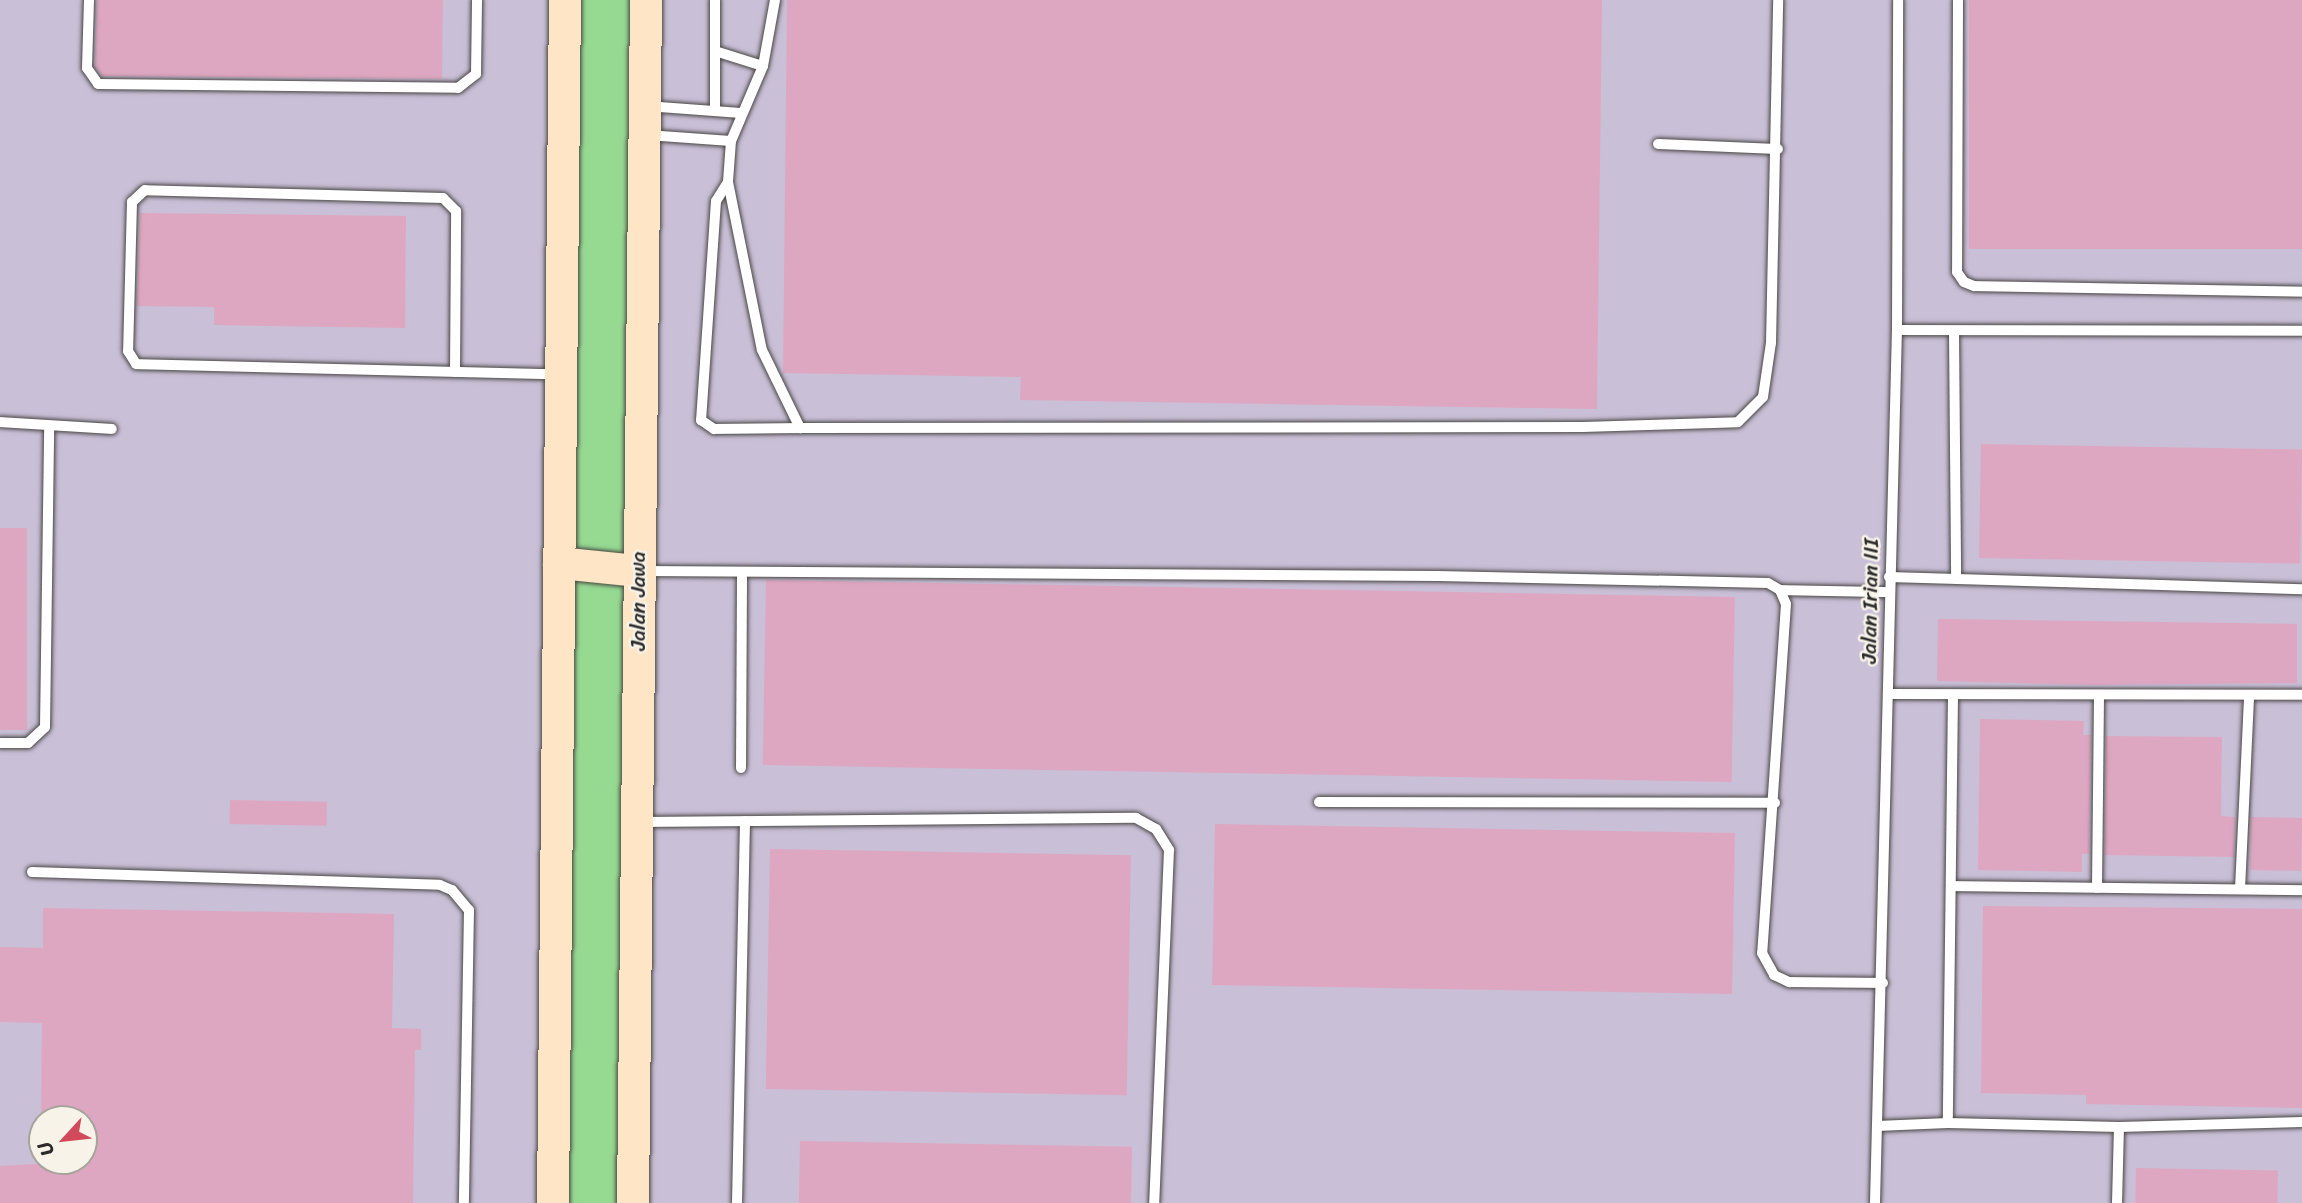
<!DOCTYPE html>
<style>
body{margin:0}
#map{position:relative;width:2302px;height:1203px;overflow:hidden;background:#f2e5cc;font-family:Sriracha,sans-serif}
div>[style]{position:absolute}
.industrial>*{inset:0;background:#c9bfd7}
.green>*{inset:0;background:#96da92;transform-origin:0 0}
.building>*{inset:0;background:#dea7c1;transform-origin:0 0}
.roads{filter:drop-shadow(0 0 2px #494743) drop-shadow(0 0 2px #494743)}
.lane>*{height:10px;margin:-5px;padding:0 5px;transform-origin:5px;border-radius:5px;background:#fff}
.secondary>*{height:32px;margin:-16px;padding:0 16px;transform-origin:16px;border-radius:16px;background:#fde5c5}
span{translate:-50% -50%;white-space:nowrap;text-align:center;line-height:1.15;-webkit-text-stroke:5px #f7f3e8;paint-order:stroke}
.street-label{font-size:21px;color:#2b2b2b}
.north{position:absolute;left:28px;top:1105px;width:70px;height:70px;box-sizing:border-box;background:#f7f3e8;border:2px solid #a5a39c;border-radius:50%;rotate:243deg;font-size:19px;font-weight:700;line-height:28px;text-align:center;color:#2b2b2b}
.north::after{content:'';display:block;margin:auto;width:24px;height:32px;background:#d1495b;clip-path:polygon(50% 0,100% 100%,50% 72%,0 100%)}
</style>
<div id="map">
<div class="industrial">
<div style="clip-path:polygon(evenodd,0 0,2302px 0,2302px 1203px,0 1203px,0 0,42px 1119px,84px 1119px,84px 1161px,42px 1161px,42px 1119px)"></div>
</div>
<div class="green">
<div style="left:566px;top:0;width:80px;height:1203px"></div>
</div>
<div class="building">
<div style="clip-path:polygon(97px 0,443px 0,442px 79px,102px 76px,95px 66px)"></div>
<div style="clip-path:polygon(787px 0,1602px 0,1597px 409px,1020px 400px,1021px 377px,783px 373px)"></div>
<div style="left:1969px;top:0;width:333px;height:249px"></div>
<div style="clip-path:polygon(140px 213px,406px 216px,405px 328px,214px 325px,214px 307px,137px 306px)"></div>
<div style="left:1981px;top:444px;width:321px;height:114px;rotate:1deg"></div>
<div style="left:0;top:528px;width:27px;height:202px"></div>
<div style="left:766px;top:580px;width:969px;height:185px;rotate:1deg"></div>
<div style="clip-path:polygon(1938px 619px,2297px 624px,2297px 683px,2090px 685px,1937px 681px)"></div>
<div style="clip-path:polygon(1980px 719px,2084px 721px,2083px 735px,2091px 735px,2089px 854px,2082px 854px,2082px 872px,1978px 870px)"></div>
<div style="clip-path:polygon(2106px 736px,2222px 737px,2221px 816px,2235px 817px,2234px 857px,2105px 855px)"></div>
<div style="left:230px;top:800px;width:97px;height:24px;rotate:1deg"></div>
<div style="left:2251px;top:817px;width:51px;height:53px;rotate:1deg"></div>
<div style="left:1215px;top:824px;width:520px;height:161px;rotate:1deg"></div>
<div style="left:770px;top:849px;width:361px;height:240px;rotate:1deg"></div>
<div style="clip-path:polygon(1983px 906px,2302px 909px,2302px 1108px,2086px 1104px,2086px 1095px,1981px 1093px)"></div>
<div style="clip-path:polygon(43px 908px,394px 914px,392px 1028px,421px 1029px,421px 1050px,415px 1050px,413px 1203px,0 1203px,0 1166px,84px 1161px,84px 1119px,41px 1119px,42px 1023px,0 1022px,0 947px,43px 948px)"></div>
<div style="left:800px;top:1141px;width:332px;height:62px;rotate:1deg"></div>
<div style="left:2136px;top:1168px;width:142px;height:35px;rotate:1deg"></div>
</div>
<div class="roads">
<div class="lane">
<div style="left:89px;top:0;width:68px;rotate:91.7deg"></div>
<div style="left:87px;top:68px;width:19px;rotate:55deg"></div>
<div style="left:98px;top:84px;width:360px;rotate:0.6deg"></div>
<div style="left:458px;top:88px;width:23px;rotate:-38deg"></div>
<div style="left:476px;top:74px;width:74px;rotate:-89.2deg"></div>
<div style="left:775px;top:0;width:67px;rotate:100.3deg"></div>
<div style="left:763px;top:66px;width:82px;rotate:113.1deg"></div>
<div style="left:731px;top:141px;width:41px;rotate:94.2deg"></div>
<div style="left:728px;top:182px;width:171px;rotate:78.6deg"></div>
<div style="left:762px;top:350px;width:87px;rotate:64deg"></div>
<div style="left:800px;top:428px;width:783px;rotate:-0.07deg"></div>
<div style="left:1583px;top:427px;width:155px;rotate:-1.8deg"></div>
<div style="left:1738px;top:422px;width:35px;rotate:-45deg"></div>
<div style="left:1763px;top:397px;width:55px;rotate:-81.6deg"></div>
<div style="left:1771px;top:343px;width:343px;rotate:-88.8deg"></div>
<div style="left:1958px;top:0;width:272px;rotate:90.2deg"></div>
<div style="left:1957px;top:272px;width:12px;rotate:55deg"></div>
<div style="left:1964px;top:282px;width:11px;rotate:22deg"></div>
<div style="left:1974px;top:286px;width:328px;rotate:1deg"></div>
<div style="left:715px;top:51px;width:50px;rotate:17.4deg"></div>
<div style="left:646px;top:106px;width:95px;rotate:4.2deg"></div>
<div style="left:715px;top:109px;width:109px;rotate:-90deg"></div>
<div style="left:647px;top:135px;width:84px;rotate:4.1deg"></div>
<div style="left:1658px;top:144px;width:120px;rotate:2.4deg"></div>
<div style="left:728px;top:182px;width:22px;rotate:122deg"></div>
<div style="left:716px;top:201px;width:220px;rotate:93.9deg"></div>
<div style="left:701px;top:420px;width:16px;rotate:35deg"></div>
<div style="left:714px;top:429px;width:86px;rotate:-0.7deg"></div>
<div style="left:1897px;top:330px;width:405px;rotate:0.1deg"></div>
<div style="left:1954px;top:332px;width:247px;rotate:89.5deg"></div>
<div style="left:455px;top:372px;width:161px;rotate:-89.6deg"></div>
<div style="left:456px;top:211px;width:18px;rotate:-135deg"></div>
<div style="left:443px;top:198px;width:298px;rotate:-178.5deg"></div>
<div style="left:145px;top:190px;width:18px;rotate:137deg"></div>
<div style="left:132px;top:202px;width:149px;rotate:91.5deg"></div>
<div style="left:128px;top:351px;width:15px;rotate:58deg"></div>
<div style="left:136px;top:364px;width:421px;rotate:1.4deg"></div>
<div style="left:0;top:422px;width:112px;rotate:3.6deg"></div>
<div style="left:644px;top:571px;width:794px;rotate:0.36deg"></div>
<div style="left:1438px;top:576px;width:330px;rotate:1.2deg"></div>
<div style="left:1768px;top:583px;width:14px;rotate:30deg"></div>
<div style="left:1780px;top:590px;width:15px;rotate:67deg"></div>
<div style="left:1786px;top:604px;width:350px;rotate:93.9deg"></div>
<div style="left:1762px;top:953px;width:25px;rotate:61deg"></div>
<div style="left:1774px;top:975px;width:17px;rotate:25deg"></div>
<div style="left:1789px;top:982px;width:94px;rotate:0.6deg"></div>
<div style="left:1889px;top:577px;width:413px;rotate:1.7deg"></div>
<div style="left:1780px;top:590px;width:109px;rotate:1.1deg"></div>
<div style="left:1889px;top:694px;width:413px;rotate:0.1deg"></div>
<div style="left:1953px;top:695px;width:428px;rotate:90.7deg"></div>
<div style="left:1948px;top:1123px;width:171px;rotate:1.3deg"></div>
<div style="left:2119px;top:1127px;width:183px;rotate:-1.6deg"></div>
<div style="left:0;top:743px;width:28px"></div>
<div style="left:28px;top:743px;width:23px;rotate:-43deg"></div>
<div style="left:45px;top:727px;width:301px;rotate:-89.2deg"></div>
<div style="left:741px;top:768px;width:196px;rotate:-89.7deg"></div>
<div style="left:1319px;top:802px;width:456px;rotate:0.1deg"></div>
<div style="left:640px;top:822px;width:496px;rotate:-0.5deg"></div>
<div style="left:1136px;top:818px;width:23px;rotate:29deg"></div>
<div style="left:1156px;top:829px;width:25px;rotate:58deg"></div>
<div style="left:1169px;top:850px;width:353px;rotate:92.4deg"></div>
<div style="left:32px;top:872px;width:408px;rotate:1.8deg"></div>
<div style="left:440px;top:885px;width:13px;rotate:23deg"></div>
<div style="left:452px;top:890px;width:26px;rotate:50deg"></div>
<div style="left:469px;top:910px;width:293px;rotate:91deg"></div>
<div style="left:1951px;top:886px;width:351px;rotate:0.7deg"></div>
<div style="left:2097px;top:888px;width:193px;rotate:-89.4deg"></div>
<div style="left:2240px;top:889px;width:194px;rotate:-87.3deg"></div>
<div style="left:1877px;top:1126px;width:71px;rotate:-2.4deg"></div>
<div style="left:737px;top:1203px;width:382px;rotate:-88.8deg"></div>
<div style="left:1875px;top:1203px;width:873px;rotate:-88.56deg"></div>
<div style="left:1897px;top:330px;width:330px;rotate:-89.8deg"></div>
<div style="left:2117px;top:1203px;width:76px;rotate:-88.5deg"></div>
</div>
<div class="secondary">
<div style="left:559px;top:563px;width:79px;rotate:5.8deg"></div>
<div style="left:553px;top:1203px;width:1203px;rotate:-89.43deg"></div>
<div style="left:633px;top:1203px;width:1203px;rotate:-89.38deg"></div>
</div>
</div>
<div class="street-label">
<span style="left:638px;top:601px;rotate:-90deg">Jalan Jawa</span>
<span style="left:1870px;top:601px;rotate:-89deg">Jalan Irian III</span>
</div>
<div class="north">U</div>
</div>
